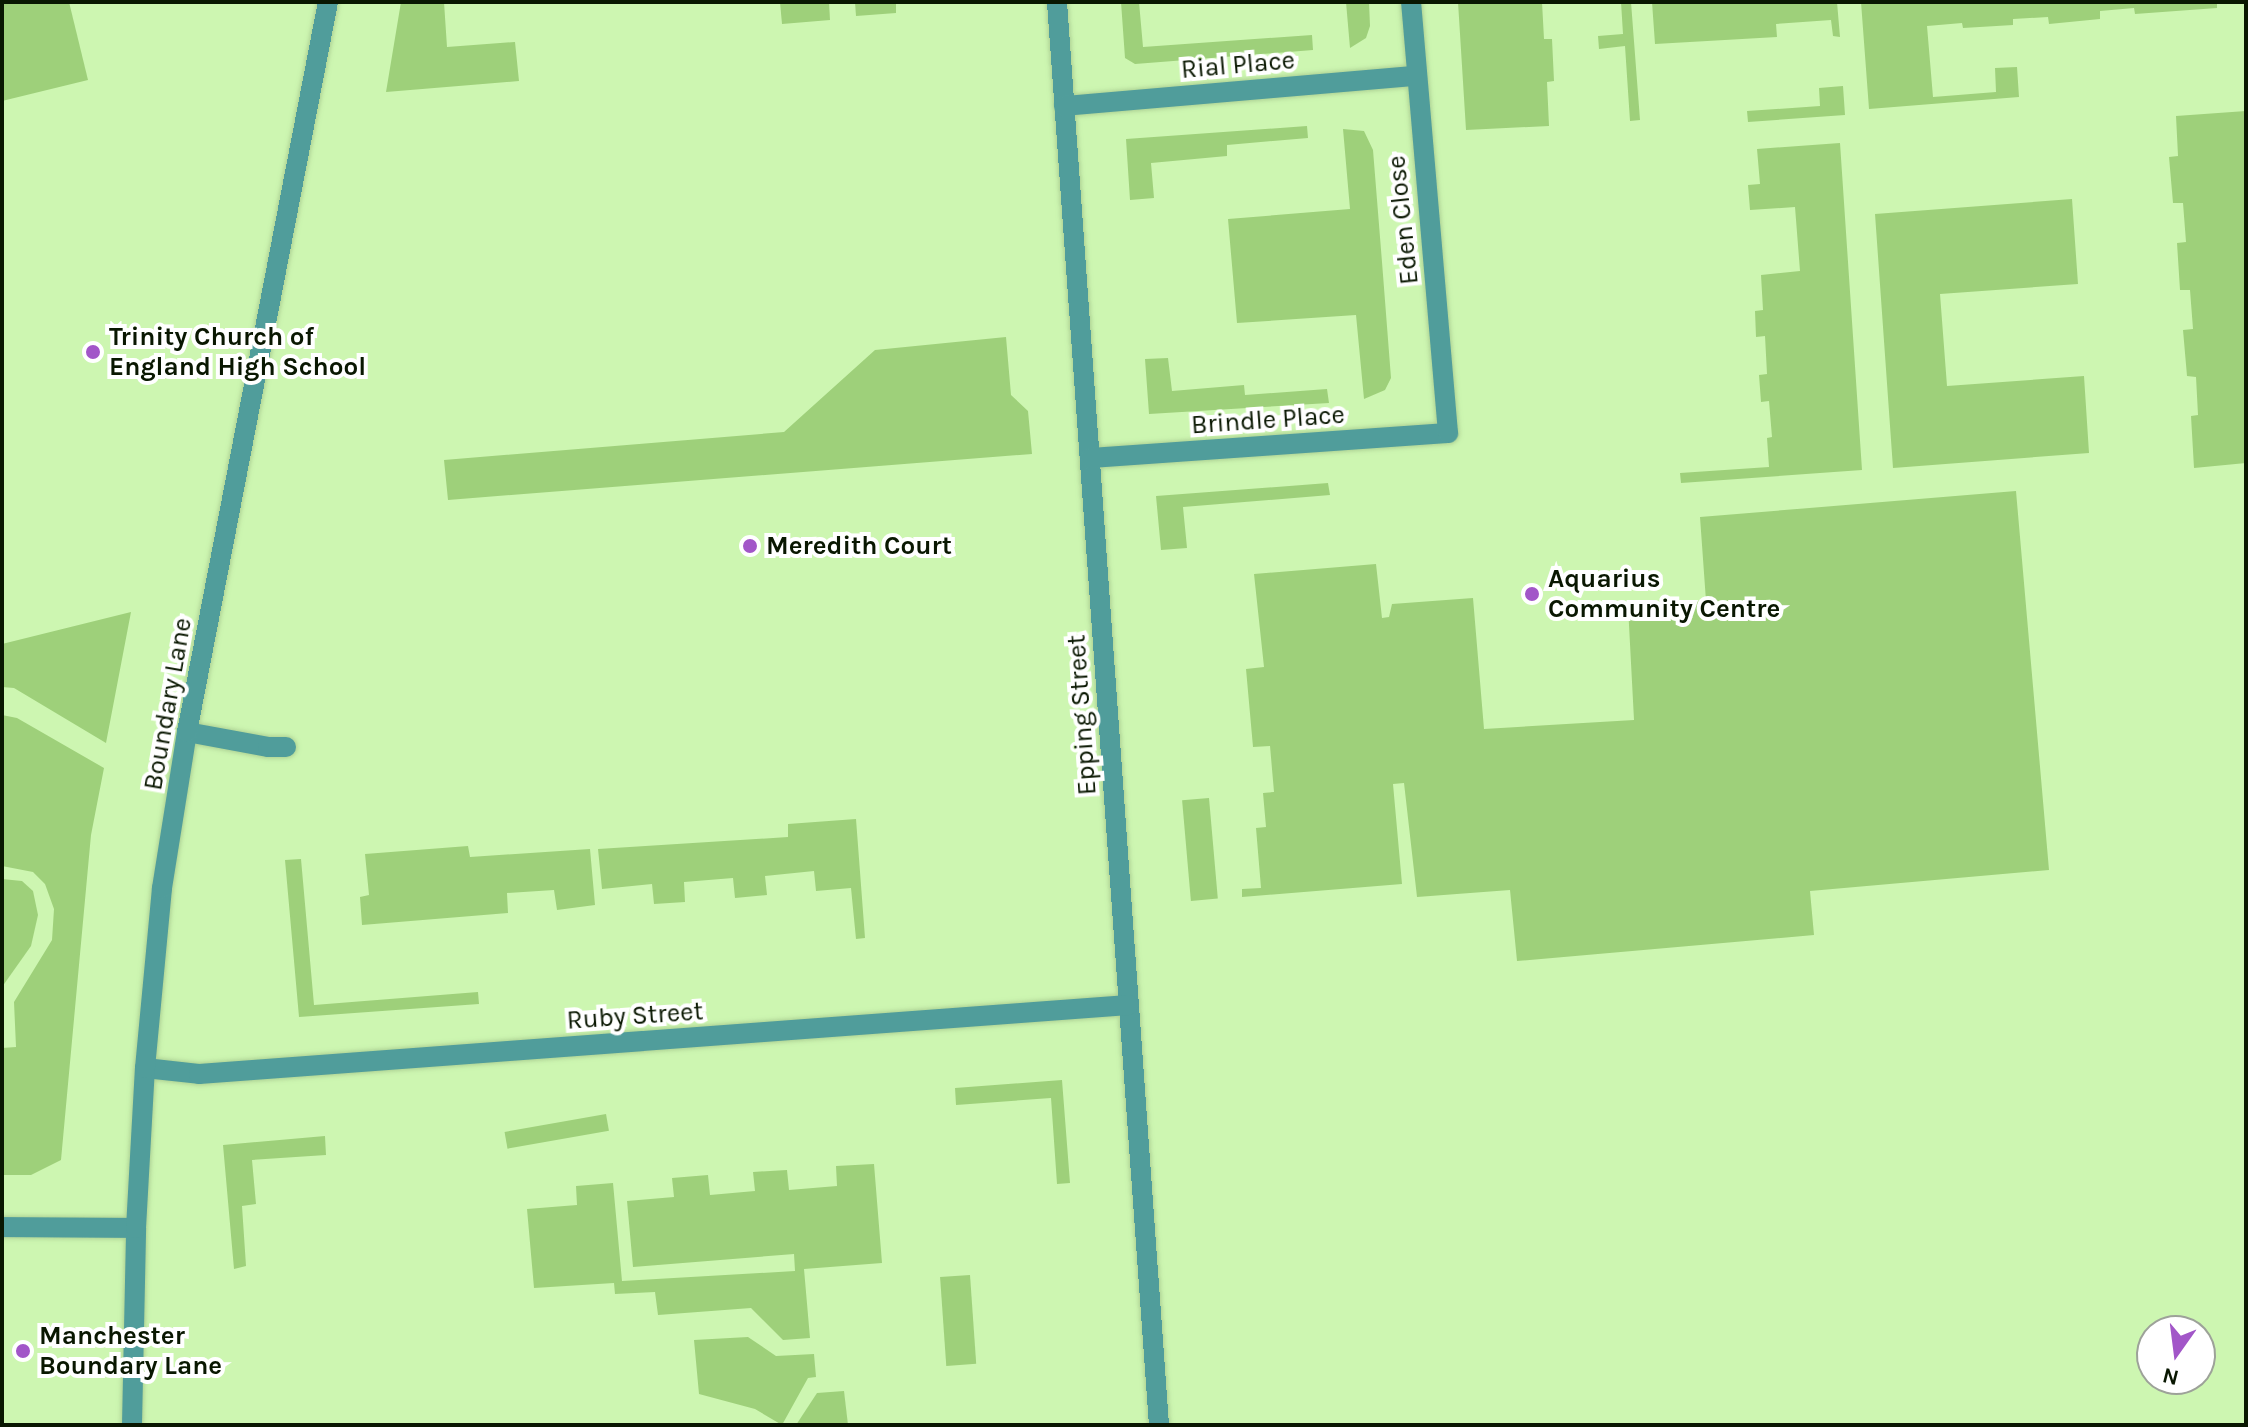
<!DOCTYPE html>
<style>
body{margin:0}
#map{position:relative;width:2248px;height:1427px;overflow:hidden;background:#cdf6b1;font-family:Karla,sans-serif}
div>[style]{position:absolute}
.green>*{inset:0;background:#9ed07a;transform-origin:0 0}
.roads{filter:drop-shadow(0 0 2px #aed295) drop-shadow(0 0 2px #aed295)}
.minor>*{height:20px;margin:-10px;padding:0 10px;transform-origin:10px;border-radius:10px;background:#509d9b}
.dots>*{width:22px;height:22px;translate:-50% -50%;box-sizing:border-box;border:4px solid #fff;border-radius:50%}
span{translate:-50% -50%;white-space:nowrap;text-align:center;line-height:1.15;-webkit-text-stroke:8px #fff;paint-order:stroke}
.street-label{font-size:26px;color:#091701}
.poi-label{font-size:26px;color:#091701;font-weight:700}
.left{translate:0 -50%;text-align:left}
.frame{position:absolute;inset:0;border:4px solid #091701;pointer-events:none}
.north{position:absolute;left:2136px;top:1315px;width:80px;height:80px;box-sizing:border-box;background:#fff;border:2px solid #9da299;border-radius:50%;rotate:194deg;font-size:22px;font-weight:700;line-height:32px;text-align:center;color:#091701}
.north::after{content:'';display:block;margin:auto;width:28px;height:36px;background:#a256c8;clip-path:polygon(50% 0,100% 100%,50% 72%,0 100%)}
</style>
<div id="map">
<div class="green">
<div style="clip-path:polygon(2px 2px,69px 2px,88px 80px,2px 101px)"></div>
<div style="clip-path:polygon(401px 2px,444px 2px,447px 47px,515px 42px,519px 81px,386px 92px)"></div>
<div style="clip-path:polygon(780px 2px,829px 2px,830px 20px,782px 24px)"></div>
<div style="clip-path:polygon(855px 2px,896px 2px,896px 13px,856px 16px)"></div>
<div style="clip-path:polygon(1121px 2px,1139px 2px,1143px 47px,1312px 35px,1313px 50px,1135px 64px,1125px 58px)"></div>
<div style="clip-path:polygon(1346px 2px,1369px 2px,1370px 26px,1366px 38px,1350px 48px)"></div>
<div style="clip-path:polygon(1458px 2px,1542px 2px,1544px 39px,1552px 39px,1554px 81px,1547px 82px,1549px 126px,1466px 130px)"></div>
<div style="clip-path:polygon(1621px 2px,1631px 2px,1640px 120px,1630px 121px,1625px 46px,1599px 49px,1598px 36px,1623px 34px)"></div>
<div style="clip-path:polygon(1652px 2px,1837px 2px,1840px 37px,1833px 36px,1831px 20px,1776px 24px,1777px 37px,1655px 44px)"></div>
<div style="clip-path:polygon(1861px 2px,2217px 2px,2217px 8px,2135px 14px,2134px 8px,2100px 11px,2100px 19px,2049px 24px,2048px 17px,2013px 19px,2013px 25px,1963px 28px,1962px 23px,1927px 26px,1933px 97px,1996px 92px,1995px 68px,2017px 67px,2019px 97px,1869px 109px)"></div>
<div style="clip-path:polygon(1843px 86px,1845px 115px,1748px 122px,1747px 111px,1820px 106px,1819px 88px)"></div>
<div style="clip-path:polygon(2246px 111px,2246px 463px,2194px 468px,2191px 416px,2198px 415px,2196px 377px,2187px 376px,2183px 330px,2193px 329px,2190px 290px,2180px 290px,2177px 243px,2186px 242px,2183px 203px,2173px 203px,2169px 157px,2178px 156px,2176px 116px)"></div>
<div style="clip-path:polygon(1307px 126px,1308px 138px,1227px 145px,1227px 156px,1151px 163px,1154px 198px,1130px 200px,1126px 139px)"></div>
<div style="clip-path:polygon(1343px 129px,1364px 131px,1373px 150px,1382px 262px,1391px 378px,1385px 390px,1364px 399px,1356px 315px,1237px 323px,1228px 219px,1350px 209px)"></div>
<div style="clip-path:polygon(1840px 143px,1862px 470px,1681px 483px,1680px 473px,1769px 467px,1767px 438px,1772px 437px,1769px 401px,1761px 402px,1759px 375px,1767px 374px,1765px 336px,1756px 337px,1755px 311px,1763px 310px,1761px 275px,1800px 271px,1795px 207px,1750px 210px,1748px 185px,1760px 184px,1757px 149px)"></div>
<div style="clip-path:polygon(2072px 199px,2078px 284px,1940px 294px,1947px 386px,2084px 376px,2089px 453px,1893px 468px,1875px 214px)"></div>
<div style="clip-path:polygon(1006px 337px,1011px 395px,1028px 411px,1032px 454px,448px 500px,444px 460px,784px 432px,875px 350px)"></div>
<div style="clip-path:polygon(1168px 358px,1172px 391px,1244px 385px,1245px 395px,1327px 389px,1329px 403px,1149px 414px,1145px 359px)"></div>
<div style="clip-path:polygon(1328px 483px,1330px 495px,1183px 507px,1187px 548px,1161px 550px,1156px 496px)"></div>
<div style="clip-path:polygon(2016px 491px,2049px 870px,1810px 891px,1814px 935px,1517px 961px,1510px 890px,1417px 897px,1404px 783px,1393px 784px,1402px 884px,1242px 897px,1242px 889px,1261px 888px,1256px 828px,1266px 827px,1263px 793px,1274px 792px,1270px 746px,1253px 747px,1246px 669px,1264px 667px,1254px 574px,1376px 564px,1382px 618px,1389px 617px,1392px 604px,1473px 598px,1484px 729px,1634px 720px,1628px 606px,1706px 601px,1700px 517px)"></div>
<div style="clip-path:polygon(131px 612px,106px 743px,14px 688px,2px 687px,2px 644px)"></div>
<div style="clip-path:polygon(2px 715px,17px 718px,104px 768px,91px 835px,61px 1160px,31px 1175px,2px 1175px,2px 1048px,16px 1047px,14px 1002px,52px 940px,54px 909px,45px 884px,33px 872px,2px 866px)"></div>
<div style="left:1209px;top:798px;width:101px;height:27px;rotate:85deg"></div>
<div style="clip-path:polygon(856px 819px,865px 938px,856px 939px,851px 888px,816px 891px,814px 871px,765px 876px,767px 895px,735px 898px,733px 878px,684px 882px,685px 902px,654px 904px,652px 884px,602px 889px,598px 849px,788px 837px,788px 824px)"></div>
<div style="clip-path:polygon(468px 846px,470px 857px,590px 849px,595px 905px,557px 910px,554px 890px,507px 893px,508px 913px,362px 925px,360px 897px,369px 895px,365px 854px)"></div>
<div style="clip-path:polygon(301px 859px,314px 1005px,478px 992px,479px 1004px,299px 1017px,285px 860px)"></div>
<div style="clip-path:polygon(2px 879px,22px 881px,33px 891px,38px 915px,31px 946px,2px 987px)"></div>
<div style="clip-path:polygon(1062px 1080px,1070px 1183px,1057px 1184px,1051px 1098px,956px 1105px,955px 1088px)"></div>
<div style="left:606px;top:1114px;width:17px;height:103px;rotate:80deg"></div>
<div style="clip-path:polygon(325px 1136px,326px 1155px,252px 1160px,256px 1204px,242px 1206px,246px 1266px,234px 1269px,223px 1145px)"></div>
<div style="clip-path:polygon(874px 1164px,882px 1263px,804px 1269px,810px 1338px,783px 1340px,751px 1308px,658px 1315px,655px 1292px,615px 1294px,614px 1283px,534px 1288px,527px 1209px,577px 1205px,576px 1186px,613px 1183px,622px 1281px,795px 1271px,794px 1254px,633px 1267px,627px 1201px,674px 1197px,672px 1178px,708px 1175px,710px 1195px,755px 1191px,753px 1172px,787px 1170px,789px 1190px,837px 1186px,836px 1166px)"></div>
<div style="left:970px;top:1275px;width:89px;height:30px;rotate:86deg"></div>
<div style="clip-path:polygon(748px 1337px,776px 1356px,814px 1354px,816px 1377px,808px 1378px,782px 1425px,755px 1409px,699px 1394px,694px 1340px)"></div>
<div style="clip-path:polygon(844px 1391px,848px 1425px,796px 1425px,817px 1393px)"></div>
</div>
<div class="roads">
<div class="minor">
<div style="left:1057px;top:2px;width:1427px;rotate:85.9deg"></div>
<div style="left:1064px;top:106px;width:352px;rotate:-4.9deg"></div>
<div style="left:1090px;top:458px;width:359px;rotate:-4deg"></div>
<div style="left:1448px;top:433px;width:433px;rotate:-94.9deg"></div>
<div style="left:187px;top:732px;width:82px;rotate:10.5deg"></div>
<div style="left:268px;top:747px;width:18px"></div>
<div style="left:145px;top:1068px;width:54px;rotate:6.3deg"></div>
<div style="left:199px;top:1074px;width:932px;rotate:-4.25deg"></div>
<div style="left:2px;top:1227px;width:134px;rotate:0.4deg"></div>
<div style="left:132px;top:1425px;width:197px;rotate:-88.8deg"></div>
<div style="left:136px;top:1228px;width:160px;rotate:-86.8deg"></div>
<div style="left:145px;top:1068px;width:181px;rotate:-84.6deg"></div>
<div style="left:162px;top:888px;width:158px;rotate:-80.9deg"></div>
<div style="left:187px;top:732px;width:743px;rotate:-79.07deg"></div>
</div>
</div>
<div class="dots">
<div style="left:93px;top:352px;background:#a256c8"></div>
<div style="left:750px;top:546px;background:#a256c8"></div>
<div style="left:1532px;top:594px;background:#a256c8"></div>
<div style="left:23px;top:1351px;background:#a256c8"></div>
</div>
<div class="street-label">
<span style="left:1238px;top:65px;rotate:-5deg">Rial Place</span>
<span style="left:1403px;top:220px;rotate:-96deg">Eden Close</span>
<span style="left:1268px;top:420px;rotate:-4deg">Brindle Place</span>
<span style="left:168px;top:704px;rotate:-80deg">Boundary Lane</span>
<span style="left:1082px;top:715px;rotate:-94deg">Epping Street</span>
<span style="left:635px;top:1016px;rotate:-4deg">Ruby Street</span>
</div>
<div class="poi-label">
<span class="left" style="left:109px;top:352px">Trinity Church of<br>England High School</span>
<span class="left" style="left:766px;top:546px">Meredith Court</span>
<span class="left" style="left:1548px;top:594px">Aquarius<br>Community Centre</span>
<span class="left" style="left:39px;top:1351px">Manchester<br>Boundary Lane</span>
</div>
<div class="frame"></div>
<div class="north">N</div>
</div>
